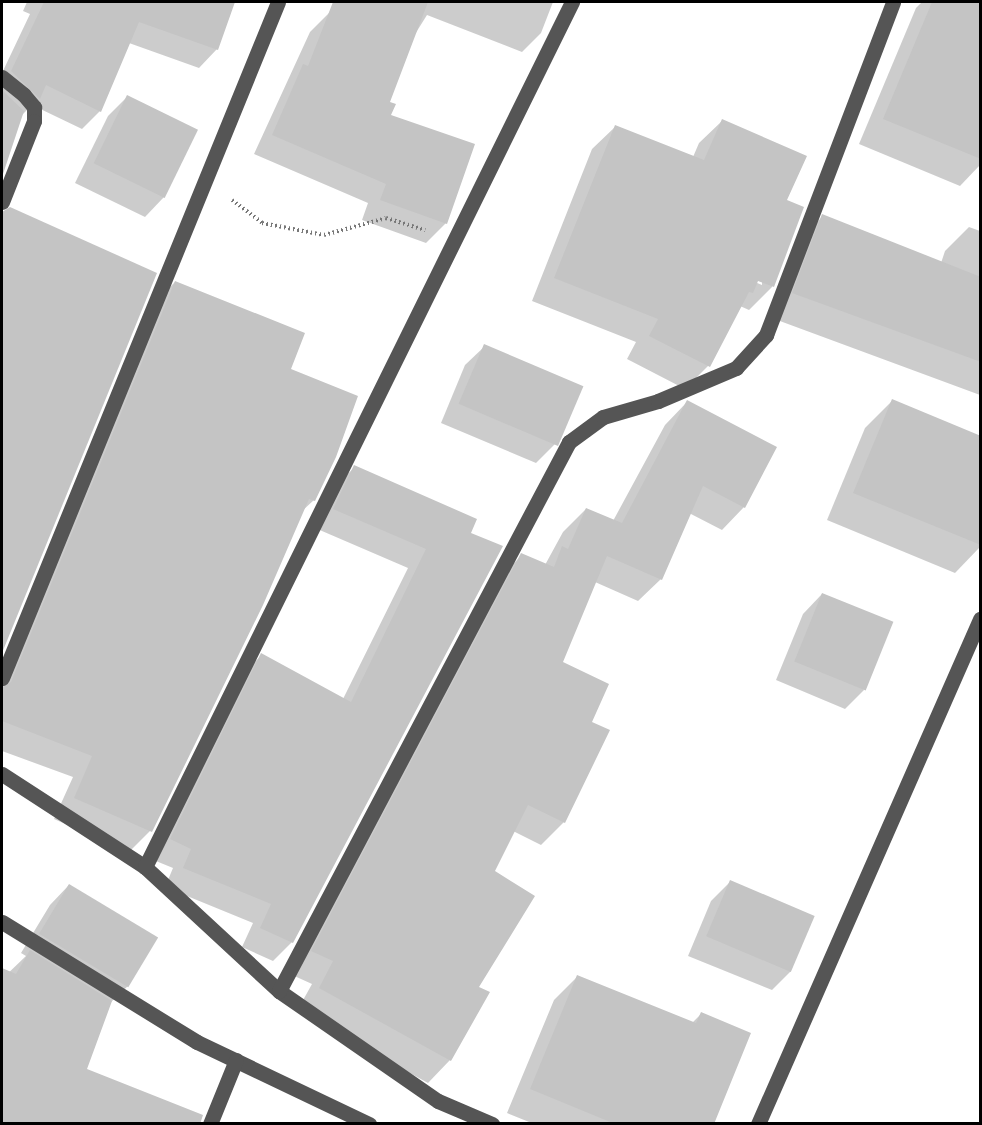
<!DOCTYPE html>
<style>
body{margin:0}
#map{position:relative;width:982px;height:1125px;overflow:hidden;background:#fff;font-family:Lato,sans-serif}
div>[style]{position:absolute}
.shadow>*{inset:0;background:#0003}
.building>*{inset:0;background:#c4c4c4;transform-origin:0 0}
.path>*{height:4px;margin-top:-2px;transform-origin:0;background:repeating-linear-gradient(90deg,#777 0 1.5px,transparent 0 4.5px)}
.minor>*{height:15px;margin:-7.5px;padding:0 7.5px;transform-origin:7.5px;border-radius:7.5px;background:#555}
span{translate:-50% -50%;white-space:nowrap;text-align:center;line-height:1.15;-webkit-text-stroke:4.5px #fff;paint-order:stroke}
.frame{position:absolute;inset:0;border:3px solid #000;pointer-events:none}
</style>
<div id="map">
<div class="shadow">
<div style="clip-path:polygon(27px 2px,234px 2px,217px 49px,199px 68px,129px 43px,100px 111px,82px 129px,32px 105px,21px 116px,2px 170px,2px 73px,30px 14px,23px 11px)"></div>
<div style="clip-path:polygon(335px 2px,553px 2px,541px 33px,522px 52px,427px 15px,412px 39px,388px 102px,389px 116px,446px 223px,426px 243px,362px 220px,368px 203px,254px 154px,310px 32px,329px 13px)"></div>
<div style="clip-path:polygon(922px 2px,980px 2px,980px 165px,960px 186px,859px 144px,916px 8px)"></div>
<div style="clip-path:polygon(127px 97px,164px 197px,145px 217px,75px 183px,108px 116px)"></div>
<div style="clip-path:polygon(evenodd,722px 121px,786px 201px,802px 208px,772px 287px,749px 310px,740px 306px,708px 366px,685px 389px,627px 359px,636px 342px,532px 301px,592px 149px,615px 127px,693px 157px,699px 143px,722px 121px,750px 280px,762px 281px,762px 285px,750px 280px)"></div>
<div style="clip-path:polygon(2px 213px,155px 274px,2px 649px)"></div>
<div style="clip-path:polygon(823px 216px,941px 263px,945px 251px,969px 227px,980px 231px,980px 395px,769px 317px,799px 240px)"></div>
<div style="clip-path:polygon(175px 282px,289px 370px,314px 500px,301px 512px,150px 831px,129px 852px,54px 819px,73px 777px,2px 751px,2px 677px,154px 303px)"></div>
<div style="clip-path:polygon(485px 346px,555px 444px,536px 463px,441px 423px,465px 365px)"></div>
<div style="clip-path:polygon(892px 401px,980px 438px,980px 547px,955px 573px,827px 520px,865px 428px)"></div>
<div style="clip-path:polygon(687px 402px,744px 507px,722px 530px,689px 513px,661px 579px,638px 601px,595px 582px,561px 663px,590px 722px,564px 822px,541px 845px,513px 831px,493px 872px,477px 987px,450px 1060px,428px 1083px,297px 1011px,312px 984px,290px 974px,499px 578px,522px 555px,545px 565px,563px 532px,586px 509px,613px 521px,665px 425px)"></div>
<div style="clip-path:polygon(355px 467px,469px 533px,292px 942px,273px 961px,242px 947px,253px 923px,165px 887px,173px 868px,151px 859px,242px 674px,262px 655px,343px 699px,408px 568px,315px 528px,335px 486px)"></div>
<div style="clip-path:polygon(822px 594px,864px 690px,845px 709px,776px 680px,803px 614px)"></div>
<div style="clip-path:polygon(730px 882px,791px 971px,772px 990px,688px 956px,711px 901px)"></div>
<div style="clip-path:polygon(69px 885px,129px 985px,109px 1004px,85px 1070px,200px 1124px,2px 1124px,2px 979px,26px 956px,21px 953px,50px 905px)"></div>
<div style="clip-path:polygon(577px 977px,692px 1023px,702px 1013px,712px 1124px,534px 1124px,507px 1113px,554px 1000px)"></div>
</div>
<div class="building">
<div style="clip-path:polygon(44px 2px,235px 2px,218px 50px,139px 22px,101px 112px,46px 85px,40px 99px,11px 71px)"></div>
<div style="clip-path:polygon(333px 2px,428px 2px,390px 102px,396px 104px,391px 115px,475px 144px,447px 224px,380px 200px,386px 184px,272px 135px,303px 64px,308px 66px)"></div>
<div style="clip-path:polygon(932px 2px,981px 2px,981px 159px,883px 119px)"></div>
<div style="clip-path:polygon(2px 90px,24px 111px,2px 177px)"></div>
<div style="left:127px;top:95px;width:79px;height:76px;rotate:26deg"></div>
<div style="clip-path:polygon(722px 119px,807px 156px,787px 200px,804px 207px,774px 287px,758px 281px,753px 293px,749px 292px,710px 367px,649px 336px,658px 319px,554px 278px,615px 125px,704px 160px)"></div>
<div style="clip-path:polygon(10px 207px,157px 273px,2px 653px,2px 212px)"></div>
<div style="clip-path:polygon(822px 214px,981px 277px,981px 362px,792px 293px)"></div>
<div style="clip-path:polygon(175px 281px,305px 333px,291px 369px,358px 396px,336px 457px,315px 501px,309px 499px,263px 605px,152px 832px,74px 798px,92px 756px,2px 721px,2px 688px,11px 682px)"></div>
<div style="left:484px;top:344px;width:108px;height:65px;rotate:23deg"></div>
<div style="clip-path:polygon(892px 399px,981px 436px,981px 545px,853px 493px)"></div>
<div style="clip-path:polygon(687px 400px,777px 447px,745px 508px,703px 486px,662px 580px,607px 556px,563px 662px,609px 684px,592px 722px,610px 730px,565px 823px,528px 805px,495px 871px,535px 896px,479px 987px,490px 992px,451px 1061px,319px 988px,333px 961px,311px 951px,521px 553px,554px 567px,562px 546px,568px 549px,586px 508px,622px 523px)"></div>
<div style="clip-path:polygon(354px 465px,477px 519px,471px 533px,503px 546px,293px 943px,260px 928px,271px 904px,183px 868px,191px 849px,170px 839px,261px 653px,351px 702px,426px 549px,333px 509px)"></div>
<div style="left:822px;top:593px;width:77px;height:74px;rotate:22deg"></div>
<div style="left:730px;top:880px;width:92px;height:61px;rotate:23deg"></div>
<div style="left:69px;top:884px;width:104px;height:58px;rotate:31deg"></div>
<div style="clip-path:polygon(30px 950px,112px 1001px,87px 1069px,203px 1115px,200px 1124px,2px 1124px,2px 968px,16px 974px)"></div>
<div style="clip-path:polygon(577px 975px,696px 1023px,701px 1012px,751px 1033px,714px 1124px,615px 1124px,530px 1089px)"></div>
</div>
<div class="path">
<div style="left:232px;top:200px;width:38px;rotate:37deg"></div>
<div style="left:262px;top:223px;width:63px;rotate:11deg"></div>
<div style="left:324px;top:235px;width:64px;rotate:-15.3deg"></div>
<div style="left:386px;top:218px;width:41px;rotate:17.1deg"></div>
</div>
<div class="minor">
<div style="left:2px;top:77px;width:28px;rotate:39deg"></div>
<div style="left:24px;top:95px;width:16px;rotate:50deg"></div>
<div style="left:34px;top:107px;width:14px;rotate:90deg"></div>
<div style="left:34px;top:121px;width:87px;rotate:111.6deg"></div>
<div style="left:2px;top:678px;width:730px;rotate:-67.79deg"></div>
<div style="left:2px;top:774px;width:171px;rotate:33deg"></div>
<div style="left:145px;top:867px;width:183px;rotate:42.8deg"></div>
<div style="left:279px;top:991px;width:193px;rotate:34.7deg"></div>
<div style="left:438px;top:1101px;width:59px;rotate:23.1deg"></div>
<div style="left:145px;top:867px;width:965px;rotate:-63.73deg"></div>
<div style="left:2px;top:922px;width:229px;rotate:31.6deg"></div>
<div style="left:197px;top:1042px;width:191px;rotate:25.5deg"></div>
<div style="left:279px;top:991px;width:621px;rotate:-62.16deg"></div>
<div style="left:569px;top:442px;width:42px;rotate:-36.3deg"></div>
<div style="left:603px;top:417px;width:57px;rotate:-16.2deg"></div>
<div style="left:658px;top:401px;width:85px;rotate:-22.9deg"></div>
<div style="left:736px;top:368px;width:45px;rotate:-47.7deg"></div>
<div style="left:766px;top:335px;width:356px;rotate:-69.1deg"></div>
<div style="left:210px;top:1124px;width:69px;rotate:-67.9deg"></div>
<div style="left:758px;top:1124px;width:552px;rotate:-66.27deg"></div>
</div>
<div class="frame"></div>
</div>
